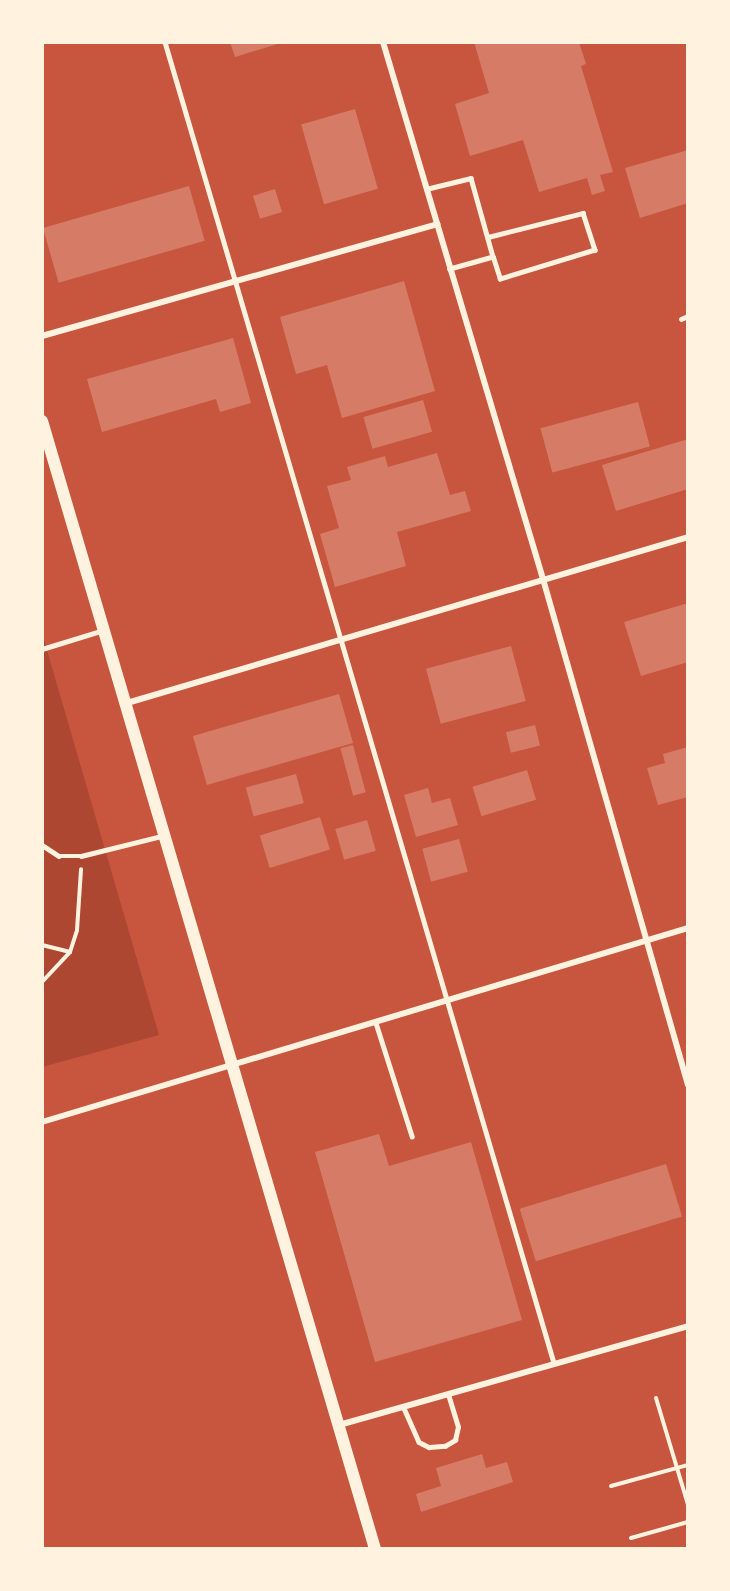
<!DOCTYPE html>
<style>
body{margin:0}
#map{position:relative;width:730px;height:1591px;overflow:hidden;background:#c8553d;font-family:"Alegreya Sans",sans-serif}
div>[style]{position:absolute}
.green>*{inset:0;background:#ae4732}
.building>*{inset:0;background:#d67c66;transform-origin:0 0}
.path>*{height:4px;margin:-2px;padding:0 2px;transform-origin:2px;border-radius:2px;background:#fff3e0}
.service>*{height:4.5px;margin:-2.25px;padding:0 2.25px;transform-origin:2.25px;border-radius:2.25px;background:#fff3e0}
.minor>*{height:6px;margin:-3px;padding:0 3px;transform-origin:3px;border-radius:3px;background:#fff3e0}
.secondary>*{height:12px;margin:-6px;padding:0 6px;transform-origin:6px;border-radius:6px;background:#fff3e0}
span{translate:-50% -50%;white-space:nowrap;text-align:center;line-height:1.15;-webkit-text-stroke:6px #fff3e0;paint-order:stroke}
.frame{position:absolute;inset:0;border:44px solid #fff3e0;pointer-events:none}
</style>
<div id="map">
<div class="green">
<div style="clip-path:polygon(42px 633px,159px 1035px,42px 1067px)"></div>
</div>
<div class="building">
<div style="clip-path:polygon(230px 42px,281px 42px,281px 43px,235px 57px)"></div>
<div style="clip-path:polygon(474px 42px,579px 42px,586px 64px,581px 66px,613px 172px,600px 175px,605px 191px,592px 195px,587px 178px,539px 192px,523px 140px,470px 156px,455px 104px,489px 93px)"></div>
<div style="left:355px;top:109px;width:83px;height:56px;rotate:74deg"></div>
<div style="clip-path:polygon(688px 150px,688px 203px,640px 218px,625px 168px)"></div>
<div style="left:189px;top:186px;width:57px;height:152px;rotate:74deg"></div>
<div style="left:275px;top:189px;width:24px;height:23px;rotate:73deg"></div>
<div style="clip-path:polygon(404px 281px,435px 391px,342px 418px,327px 365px,296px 374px,280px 317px)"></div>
<div style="clip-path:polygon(233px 338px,251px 403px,220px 412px,216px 399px,102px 432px,87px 379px)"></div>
<div style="left:423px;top:400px;width:33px;height:62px;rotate:74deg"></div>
<div style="left:638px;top:402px;width:46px;height:101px;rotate:75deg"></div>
<div style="clip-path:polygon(688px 439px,688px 489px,616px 511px,602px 465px)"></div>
<div style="clip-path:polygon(437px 453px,450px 495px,465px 491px,471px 511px,397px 532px,406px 566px,335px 587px,320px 534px,339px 528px,327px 486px,351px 480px,347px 467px,385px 456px,388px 467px)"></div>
<div style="clip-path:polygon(688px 603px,688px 662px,641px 676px,624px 622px)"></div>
<div style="left:511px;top:646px;width:57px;height:88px;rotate:75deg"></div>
<div style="left:339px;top:694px;width:51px;height:152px;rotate:74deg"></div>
<div style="left:535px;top:725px;width:21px;height:30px;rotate:76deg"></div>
<div style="left:353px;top:745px;width:49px;height:13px;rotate:75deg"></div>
<div style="clip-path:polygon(688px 747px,688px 797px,658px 805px,647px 768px,665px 763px,663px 754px)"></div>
<div style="left:527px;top:770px;width:31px;height:57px;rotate:73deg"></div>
<div style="left:296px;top:774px;width:30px;height:52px;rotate:75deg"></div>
<div style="clip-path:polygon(428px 788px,432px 803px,450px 798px,458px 825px,416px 837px,404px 795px)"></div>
<div style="left:320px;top:817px;width:34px;height:63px;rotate:73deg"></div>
<div style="left:367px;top:820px;width:32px;height:33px;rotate:74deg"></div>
<div style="left:459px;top:839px;width:34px;height:38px;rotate:75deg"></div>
<div style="clip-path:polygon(379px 1134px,389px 1166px,471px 1142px,522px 1320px,375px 1362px,315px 1152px)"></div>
<div style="left:666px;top:1164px;width:55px;height:153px;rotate:73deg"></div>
<div style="clip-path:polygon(482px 1454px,486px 1468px,507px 1462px,513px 1482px,421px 1512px,416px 1494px,441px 1486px,436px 1468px)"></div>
</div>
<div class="path">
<div style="left:42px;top:945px;width:29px;rotate:14deg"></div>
<div style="left:42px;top:982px;width:41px;rotate:-47deg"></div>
<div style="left:70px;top:952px;width:23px;rotate:-72deg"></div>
<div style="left:77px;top:930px;width:61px;rotate:-86.2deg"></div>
<div style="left:656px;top:1398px;width:112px;rotate:73.3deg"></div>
<div style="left:611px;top:1486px;width:80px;rotate:-15.3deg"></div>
<div style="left:631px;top:1538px;width:59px;rotate:-15.7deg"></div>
</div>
<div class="service">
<div style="left:165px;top:42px;width:1377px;rotate:73.59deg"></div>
<div style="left:426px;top:189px;width:46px;rotate:-13.7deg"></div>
<div style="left:471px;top:178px;width:82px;rotate:74.4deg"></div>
<div style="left:493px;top:257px;width:45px;rotate:164.4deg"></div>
<div style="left:488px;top:237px;width:98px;rotate:-14.2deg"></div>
<div style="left:583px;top:213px;width:39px;rotate:72deg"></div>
<div style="left:595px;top:250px;width:99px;rotate:163deg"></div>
<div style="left:500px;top:279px;width:23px;rotate:-108deg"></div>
<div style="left:681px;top:319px;width:8px;rotate:-23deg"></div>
<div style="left:42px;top:649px;width:62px;rotate:-17deg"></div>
<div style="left:42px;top:845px;width:20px;rotate:33deg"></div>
<div style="left:59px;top:856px;width:22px"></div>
<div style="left:81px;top:856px;width:83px;rotate:-13.9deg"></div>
<div style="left:376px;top:1023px;width:119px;rotate:72.3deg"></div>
<div style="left:403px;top:1406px;width:39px;rotate:66deg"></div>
<div style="left:419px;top:1442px;width:11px;rotate:27deg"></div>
<div style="left:429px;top:1447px;width:16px;rotate:-4deg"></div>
<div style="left:445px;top:1446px;width:12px;rotate:-31deg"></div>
<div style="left:455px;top:1440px;width:13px;rotate:-77deg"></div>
<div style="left:458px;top:1427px;width:34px;rotate:-107deg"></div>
</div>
<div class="minor">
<div style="left:383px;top:42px;width:560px;rotate:73.41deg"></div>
<div style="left:543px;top:579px;width:526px;rotate:74.01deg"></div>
<div style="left:42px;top:336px;width:411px;rotate:-15.8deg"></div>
<div style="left:127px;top:703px;width:585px;rotate:-16.48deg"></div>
<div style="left:42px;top:1122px;width:675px;rotate:-16.72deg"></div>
<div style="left:339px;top:1425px;width:363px;rotate:-15.8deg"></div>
</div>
<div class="secondary">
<div style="left:42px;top:421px;width:1176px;rotate:73.55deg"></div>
</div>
<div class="frame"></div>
</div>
